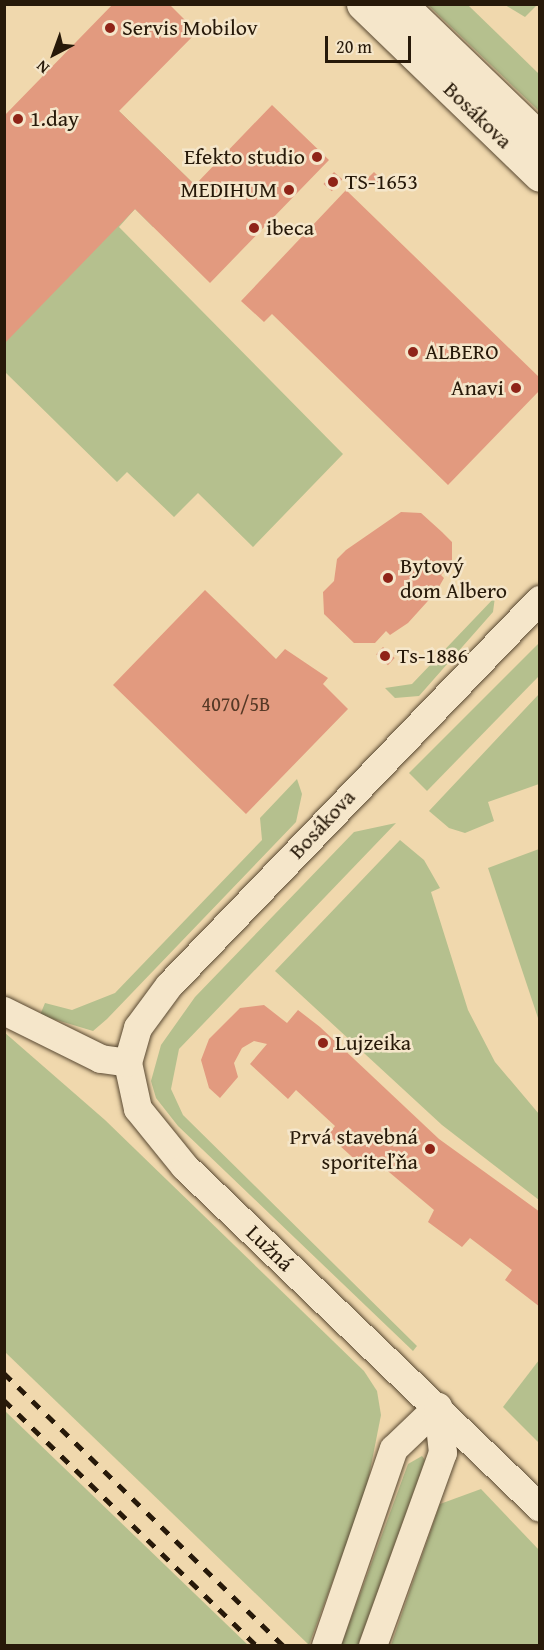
<!DOCTYPE html>
<meta charset="utf-8">
<style>
body{margin:0}
#map{position:relative;width:544px;height:1650px;overflow:hidden;background:#f0d8ad;font-family:"Gentium Book Plus",serif}
div>[style]{position:absolute}
.green>*{inset:0;background:#b5c08e}
.building>*{inset:0;background:#e29a7f;transform-origin:0 0}
.roads{filter:drop-shadow(0 0 2px #594932) drop-shadow(0 0 2px #594932)}
.minor>*{height:28px;margin:-14px;padding:0 14px;transform-origin:14px;border-radius:14px;background:#f5e6ca}
.tertiary>*{height:33px;margin:-16.5px;padding:0 16.5px;transform-origin:16.5px;border-radius:16.5px;background:#f5e6ca}
.rail>*{height:4.5px;margin-top:-2.25px;transform-origin:0;background:repeating-linear-gradient(90deg,#271909 0 10px,transparent 0 20px)}
.dots>*{width:16px;height:16px;translate:-50% -50%;box-sizing:border-box;border:3px solid #f5e6ca;border-radius:50%}
span{translate:-50% -50%;white-space:nowrap;text-align:center;line-height:1.15;-webkit-text-stroke:5px #f5e6ca;paint-order:stroke}
.number-label{font-size:20px;color:#563926}
.number-label span{-webkit-text-stroke-width:0}
.poi-label{font-size:22px;color:#271909}
.left{translate:0 -50%;text-align:left}
.right{translate:-100% -50%;text-align:right}
.street-label{font-size:22px;color:#271909}
.frame{position:absolute;inset:0;border:6px solid #271909;pointer-events:none}
.north{position:absolute;left:24px;top:24px;width:60px;height:60px;-webkit-text-stroke:4px #f5e6ca;paint-order:stroke;rotate:221deg;font-size:16px;font-weight:700;line-height:24px;text-align:center;color:#271909}
.north::after{content:'';display:block;margin:auto;width:21px;height:27px;background:#271909;clip-path:polygon(50% 0,100% 100%,50% 72%,0 100%)}
.scale{position:absolute;left:325px;top:36px;width:86px;height:27px;box-sizing:border-box;border:3px solid #271909;border-top:0;padding-left:8px;font-size:18px;line-height:21px;white-space:nowrap;color:#271909;-webkit-text-stroke:4px #f5e6ca;paint-order:stroke}
</style>
<div id="map">
<div class="green">
<div style="clip-path:polygon(428px 5px,468px 5px,539px 74px,539px 111px)"></div>
<div style="clip-path:polygon(505px 5px,537px 5px,525px 17px)"></div>
<div style="clip-path:polygon(119px 111px,195px 185px,153px 227px,135px 209px,119px 227px,343px 454px,253px 547px,198px 493px,174px 517px,127px 472px,117px 482px,5px 372px,4px 116px,78px 154px)"></div>
<div style="clip-path:polygon(495px 597px,493px 612px,419px 696px,395px 698px,385px 688px,412px 684px)"></div>
<div style="clip-path:polygon(539px 643px,539px 676px,427px 791px,409px 773px)"></div>
<div style="clip-path:polygon(539px 694px,539px 784px,488px 802px,494px 821px,465px 833px,449px 828px,429px 811px)"></div>
<div style="clip-path:polygon(297px 779px,302px 794px,296px 822px,107px 1019px,93px 1031px,40px 1015px,45px 1003px,72px 1010px,115px 993px,262px 840px,260px 818px)"></div>
<div style="clip-path:polygon(396px 823px,179px 1049px,171px 1089px,183px 1115px,417px 1346px,413px 1351px,178px 1126px,156px 1098px,151px 1081px,161px 1045px,195px 997px,354px 832px)"></div>
<div style="clip-path:polygon(400px 840px,424px 860px,440px 888px,431px 892px,468px 1010px,495px 1062px,539px 1114px,539px 1200px,442px 1125px,275px 971px)"></div>
<div style="clip-path:polygon(539px 849px,540px 1017px,538px 1018px,488px 868px)"></div>
<div style="clip-path:polygon(4px 1032px,105px 1120px,364px 1371px,377px 1391px,381px 1415px,366px 1491px,309px 1645px,5px 1352px)"></div>
<div style="clip-path:polygon(539px 1360px,539px 1443px,503px 1407px)"></div>
<div style="clip-path:polygon(4px 1411px,5px 1411px,248px 1645px,5px 1645px)"></div>
<div style="clip-path:polygon(422px 1456px,425px 1460px,358px 1645px,341px 1646px,408px 1464px)"></div>
<div style="clip-path:polygon(481px 1489px,539px 1550px,539px 1645px,391px 1645px,440px 1504px)"></div>
</div>
<div class="building">
<div style="clip-path:polygon(113px 4px,169px 4px,197px 32px,119px 111px,195px 185px,272px 105px,329px 160px,210px 283px,135px 209px,4px 344px,4px 116px)"></div>
<div style="left:334px;top:172px;width:11px;height:16px;rotate:41deg"></div>
<div style="left:374px;top:172px;width:10px;height:10px;rotate:45deg"></div>
<div style="clip-path:polygon(346px 190px,540px 378px,540px 390px,448px 485px,272px 314px,264px 322px,241px 301px)"></div>
<div style="clip-path:polygon(401px 512px,421px 513px,442px 532px,452px 542px,452px 563px,441px 575px,444px 578px,436px 592px,408px 623px,390px 635px,386px 631px,375px 643px,354px 643px,324px 614px,323px 592px,334px 581px,337px 559px,346px 550px)"></div>
<div style="clip-path:polygon(205px 590px,276px 659px,285px 649px,328px 678px,323px 684px,348px 709px,246px 814px,113px 685px)"></div>
<div style="left:383px;top:647px;width:16px;height:10px;rotate:43deg"></div>
<div style="clip-path:polygon(264px 1005px,287px 1023px,298px 1010px,320px 1027px,439px 1139px,540px 1212px,540px 1307px,505px 1280px,512px 1270px,470px 1238px,462px 1247px,428px 1222px,434px 1210px,370px 1156px,361px 1165px,328px 1135px,335px 1126px,296px 1090px,288px 1099px,250px 1064px,267px 1044px,254px 1041px,242px 1048px,234px 1063px,238px 1077px,220px 1098px,209px 1088px,201px 1060px,209px 1039px,240px 1008px)"></div>
</div>
<div class="roads">
<div class="minor">
<div style="left:540px;top:600px;width:535px;rotate:133.86deg"></div>
<div style="left:169px;top:986px;width:52px;rotate:126.4deg"></div>
<div style="left:138px;top:1028px;width:36px;rotate:106deg"></div>
<div style="left:128px;top:1063px;width:47px;rotate:77.7deg"></div>
<div style="left:138px;top:1109px;width:75px;rotate:51deg"></div>
<div style="left:185px;top:1167px;width:492px;rotate:43.8deg"></div>
<div style="left:4px;top:1011px;width:108px;rotate:26.3deg"></div>
<div style="left:101px;top:1059px;width:27px;rotate:8deg"></div>
<div style="left:326px;top:1646px;width:208px;rotate:-71deg"></div>
<div style="left:394px;top:1449px;width:61px;rotate:-43.7deg"></div>
<div style="left:373px;top:1646px;width:205px;rotate:-70.1deg"></div>
<div style="left:443px;top:1453px;width:46px;rotate:-96.2deg"></div>
</div>
<div class="tertiary">
<div style="left:363px;top:4px;width:246px;rotate:44deg"></div>
<div style="left:400px;top:4px;width:194px;rotate:44deg"></div>
</div>
</div>
<div class="rail">
<div style="left:4px;top:1373px;width:391px;rotate:44.3deg"></div>
<div style="left:4px;top:1400px;width:353px;rotate:44.2deg"></div>
</div>
<div class="dots">
<div style="left:110px;top:28px;background:#8f2418"></div>
<div style="left:18px;top:119px;background:#8f2418"></div>
<div style="left:317px;top:157px;background:#8f2418"></div>
<div style="left:333px;top:182px;background:#8f2418"></div>
<div style="left:289px;top:190px;background:#8f2418"></div>
<div style="left:254px;top:228px;background:#8f2418"></div>
<div style="left:413px;top:352px;background:#8f2418"></div>
<div style="left:516px;top:388px;background:#8f2418"></div>
<div style="left:388px;top:578px;background:#8f2418"></div>
<div style="left:385px;top:656px;background:#8f2418"></div>
<div style="left:323px;top:1043px;background:#8f2418"></div>
<div style="left:430px;top:1149px;background:#8f2418"></div>
</div>
<div class="number-label">
<span style="left:236px;top:703px">4070/5B</span>
</div>
<div class="poi-label">
<span class="left" style="left:122px;top:28px">Servis Mobilov</span>
<span class="left" style="left:30px;top:119px">1.day</span>
<span class="right" style="left:305px;top:157px">Efekto studio</span>
<span class="left" style="left:345px;top:182px">TS-1653</span>
<span class="right" style="left:277px;top:190px">MEDIHUM</span>
<span class="left" style="left:266px;top:228px">ibeca</span>
<span class="left" style="left:425px;top:352px">ALBERO</span>
<span class="right" style="left:504px;top:388px">Anavi</span>
<span class="left" style="left:400px;top:578px">Bytový<br>dom Albero</span>
<span class="left" style="left:397px;top:656px">Ts-1886</span>
<span class="left" style="left:335px;top:1043px">Lujzeika</span>
<span class="right" style="left:418px;top:1149px">Prvá stavebná<br>sporiteľňa</span>
</div>
<div class="street-label">
<span style="left:478px;top:115px;rotate:44deg">Bosákova</span>
<span style="left:322px;top:824px;rotate:-47deg">Bosákova</span>
<span style="left:270px;top:1248px;rotate:44deg">Lužná</span>
</div>
<div class="frame"></div>
<div class="north">N</div>
<div class="scale">20 m</div>
</div>
